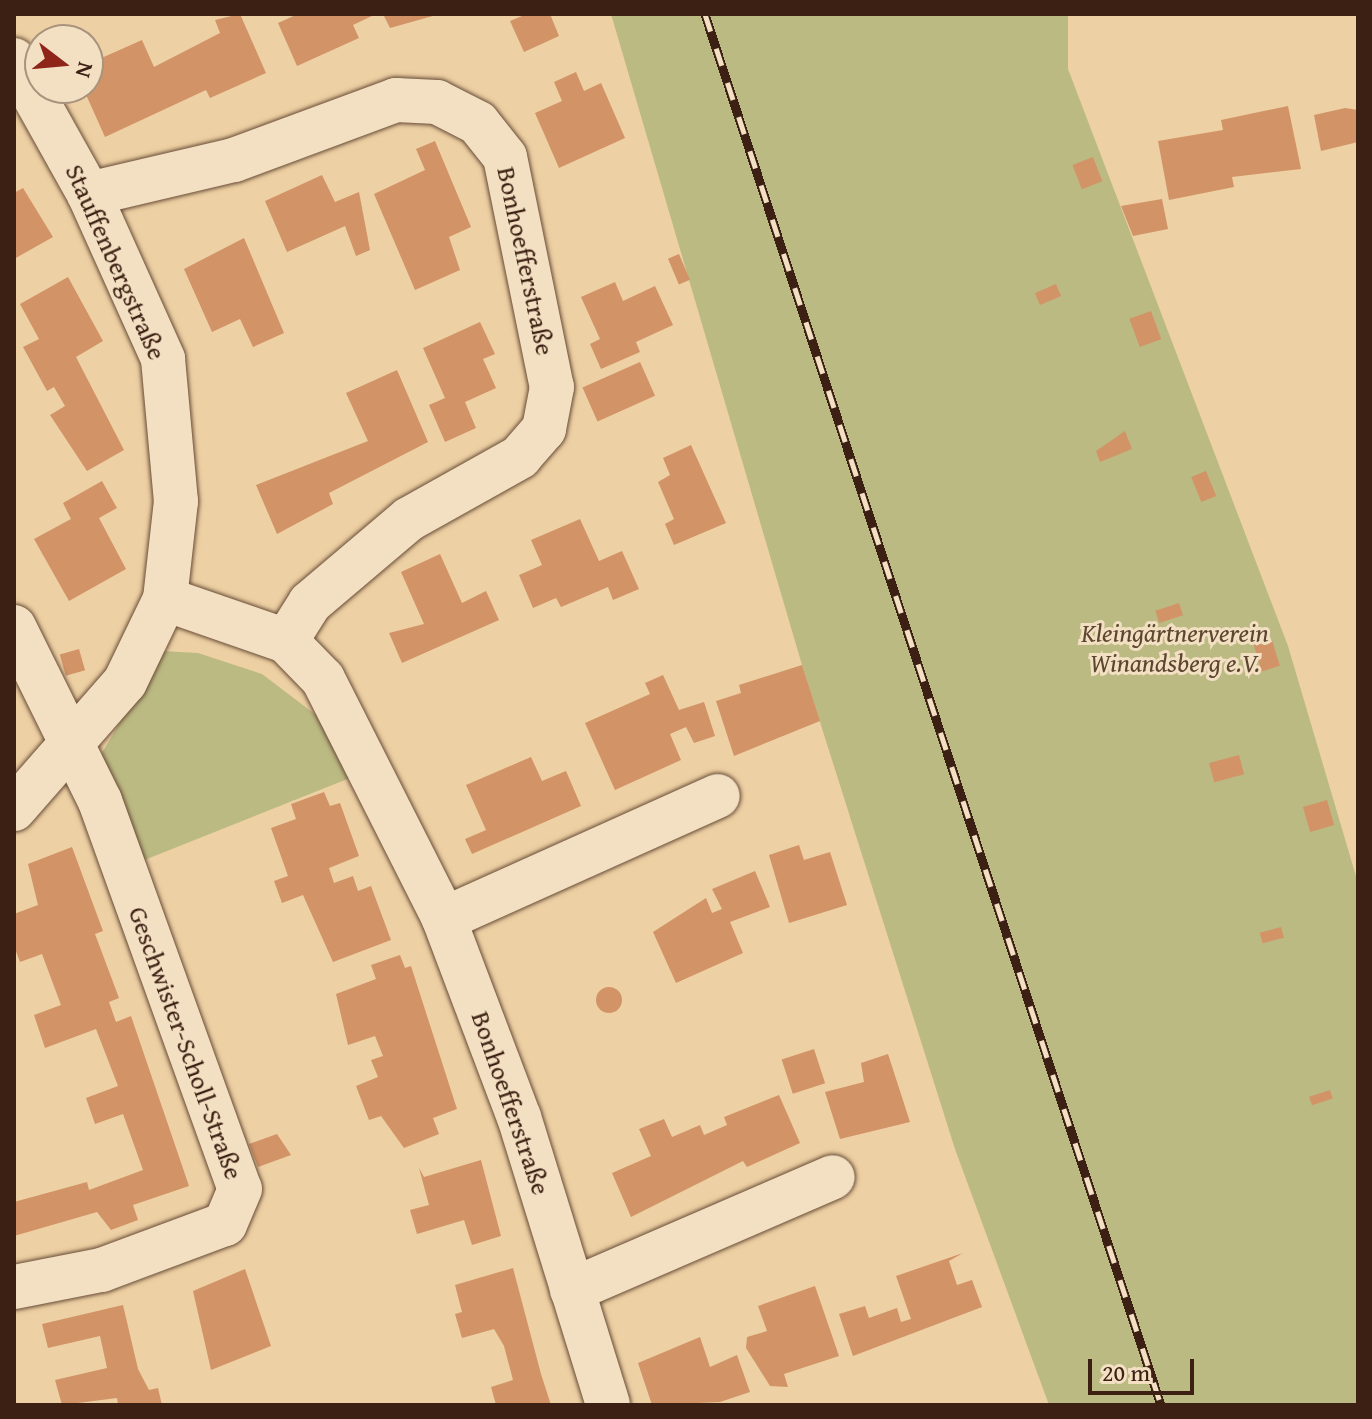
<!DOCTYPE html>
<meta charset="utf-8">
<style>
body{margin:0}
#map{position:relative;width:1372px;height:1419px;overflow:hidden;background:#edd0a3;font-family:"Gentium Book Plus",serif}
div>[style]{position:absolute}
.green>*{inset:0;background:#bcba83}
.building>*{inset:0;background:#d29367;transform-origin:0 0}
.round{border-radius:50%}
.roads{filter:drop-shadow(0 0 2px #684c37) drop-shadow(0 0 2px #684c37)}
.minor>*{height:44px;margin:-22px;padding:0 22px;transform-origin:22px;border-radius:22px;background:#f3e0c3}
.rail>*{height:9px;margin-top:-4.5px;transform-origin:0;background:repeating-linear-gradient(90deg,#f3e0c3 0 18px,#3c2013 0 36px);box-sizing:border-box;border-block:2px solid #3c2013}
span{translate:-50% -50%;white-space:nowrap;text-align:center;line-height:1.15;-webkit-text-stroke:6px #f3e0c3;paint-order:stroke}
.street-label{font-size:26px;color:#3c2013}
.park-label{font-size:26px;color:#5c462f;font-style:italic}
.frame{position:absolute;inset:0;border:16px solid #3c2013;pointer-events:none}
.north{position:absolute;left:24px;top:24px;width:80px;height:80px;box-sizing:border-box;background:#f3e0c3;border:2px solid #aa937d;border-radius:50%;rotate:106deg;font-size:22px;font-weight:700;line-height:32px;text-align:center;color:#3c2013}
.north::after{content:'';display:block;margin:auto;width:28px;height:36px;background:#8f2418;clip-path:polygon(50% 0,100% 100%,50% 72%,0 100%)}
.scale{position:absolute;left:1088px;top:1359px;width:106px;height:36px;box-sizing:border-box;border:4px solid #3c2013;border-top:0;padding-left:10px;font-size:24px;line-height:28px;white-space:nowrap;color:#3c2013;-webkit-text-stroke:6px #f3e0c3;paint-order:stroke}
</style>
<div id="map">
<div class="green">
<div style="clip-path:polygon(611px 14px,1068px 14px,1068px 69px,1288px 646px,1358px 883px,1358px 1405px,1049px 1405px,955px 1149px,802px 665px)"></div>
<div style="clip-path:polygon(162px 651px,198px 653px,262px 674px,316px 715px,350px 778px,137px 863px,99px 758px)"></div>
</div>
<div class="building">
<div style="clip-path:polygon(240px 14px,266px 73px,210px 98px,206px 90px,105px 137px,83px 88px,88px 64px,142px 40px,154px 67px,220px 33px,215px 20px)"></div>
<div style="clip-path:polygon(298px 14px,376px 14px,353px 25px,359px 38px,297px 66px,278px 23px)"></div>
<div style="clip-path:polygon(383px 14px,440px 14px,390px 28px)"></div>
<div style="clip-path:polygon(527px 14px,550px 14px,559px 36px,524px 52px,510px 21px)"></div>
<div style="clip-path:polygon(576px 72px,584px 91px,601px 83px,625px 138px,559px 168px,535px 113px,562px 101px,554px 82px)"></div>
<div style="clip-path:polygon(1288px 106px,1301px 169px,1232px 177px,1234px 187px,1169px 200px,1158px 141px,1223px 130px,1221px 120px)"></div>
<div style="clip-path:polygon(1345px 108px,1358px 110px,1358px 142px,1321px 151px,1314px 115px)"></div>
<div style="clip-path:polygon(435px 141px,471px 227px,449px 237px,460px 270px,415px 290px,374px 194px,425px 170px,416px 149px)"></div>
<div style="left:1093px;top:157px;width:26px;height:22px;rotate:69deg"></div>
<div style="clip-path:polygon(322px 175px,335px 202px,359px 192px,370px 250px,356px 256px,345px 226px,287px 252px,265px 201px)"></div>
<div style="clip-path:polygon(23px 188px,53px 237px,14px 259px,14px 193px)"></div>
<div style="clip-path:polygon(1162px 199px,1168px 229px,1133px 236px,1121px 206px)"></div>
<div style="clip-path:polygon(244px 238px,284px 333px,253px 347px,240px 319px,212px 332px,184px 269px)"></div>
<div style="left:679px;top:254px;width:28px;height:12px;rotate:67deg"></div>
<div style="clip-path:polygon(68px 277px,103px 341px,76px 357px,124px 450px,87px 471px,50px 415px,65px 406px,54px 387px,47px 391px,23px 347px,39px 339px,20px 304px)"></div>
<div style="clip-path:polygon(615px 282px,623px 301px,655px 286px,673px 325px,636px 342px,640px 352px,601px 369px,590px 344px,600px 339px,581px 297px)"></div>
<div style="left:1056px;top:284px;width:13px;height:23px;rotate:67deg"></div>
<div style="left:1151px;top:311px;width:30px;height:23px;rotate:70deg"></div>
<div style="clip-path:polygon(480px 322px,495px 354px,483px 359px,496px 388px,465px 402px,476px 428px,445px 442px,429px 405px,445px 398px,423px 348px)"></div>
<div style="left:640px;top:362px;width:37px;height:63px;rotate:66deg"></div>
<div style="clip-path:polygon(397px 370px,428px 442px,329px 493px,333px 504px,277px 534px,256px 485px,368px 441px,346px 393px)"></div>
<div style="clip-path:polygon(1125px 431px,1132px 449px,1100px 462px,1096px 451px)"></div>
<div style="clip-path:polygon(691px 445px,726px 523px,674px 545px,665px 524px,674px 519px,658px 482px,670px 475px,663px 458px)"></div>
<div style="left:1206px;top:471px;width:27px;height:16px;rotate:68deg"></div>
<div style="clip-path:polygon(102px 481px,117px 508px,99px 518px,126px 569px,69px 601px,34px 539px,71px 519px,63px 503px)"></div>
<div style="clip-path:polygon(580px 519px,599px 561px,622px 551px,639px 589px,613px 600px,608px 587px,561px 607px,556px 598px,533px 608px,519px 575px,542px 565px,531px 540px)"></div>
<div style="clip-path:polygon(440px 554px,462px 603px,486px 591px,499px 620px,402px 663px,389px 633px,424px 624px,401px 572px)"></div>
<div style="left:1179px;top:603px;width:13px;height:25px;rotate:72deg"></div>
<div style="left:1272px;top:640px;width:27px;height:19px;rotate:73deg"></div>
<div style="left:79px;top:649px;width:22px;height:20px;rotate:74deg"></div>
<div style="clip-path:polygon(802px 665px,820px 721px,734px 756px,716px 701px,741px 693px,739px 685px)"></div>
<div style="clip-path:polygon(663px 675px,679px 710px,704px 702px,715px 736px,694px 743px,686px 727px,670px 734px,681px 760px,615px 790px,585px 723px,650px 694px,645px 683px)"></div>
<div style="left:1239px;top:755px;width:20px;height:31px;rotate:75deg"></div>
<div style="clip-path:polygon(531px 757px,542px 781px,566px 771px,581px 806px,472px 854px,465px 839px,486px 830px,466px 785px)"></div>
<div style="clip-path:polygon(324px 792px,330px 806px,340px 803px,359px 856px,329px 868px,334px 883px,353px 876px,358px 891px,371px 886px,391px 940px,333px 962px,303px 895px,282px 903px,274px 881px,288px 876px,271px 828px,296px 819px,291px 804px)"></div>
<div style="left:1327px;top:800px;width:26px;height:25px;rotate:74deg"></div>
<div style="clip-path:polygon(799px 845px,804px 860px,830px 852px,847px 905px,789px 923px,769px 855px)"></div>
<div style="clip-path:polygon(72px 847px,103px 931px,95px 934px,119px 998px,109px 1002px,116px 1022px,131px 1016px,189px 1186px,133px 1205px,138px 1220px,111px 1230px,97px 1212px,14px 1236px,14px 1202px,87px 1182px,89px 1190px,143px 1170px,123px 1114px,95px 1124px,86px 1098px,118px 1086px,96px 1029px,45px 1048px,34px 1015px,61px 1005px,42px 954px,20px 962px,14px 946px,14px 914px,38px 905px,28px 864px)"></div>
<div style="clip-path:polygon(755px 871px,770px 907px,730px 922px,743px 953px,676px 983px,653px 932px,706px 898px,712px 913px,722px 909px,712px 889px)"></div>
<div style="left:1281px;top:927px;width:11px;height:22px;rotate:75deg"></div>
<div style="clip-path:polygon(400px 955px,405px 968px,411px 966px,457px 1109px,433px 1118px,439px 1134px,404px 1148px,381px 1116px,369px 1120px,356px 1086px,378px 1077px,371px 1060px,383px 1056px,375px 1036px,348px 1045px,336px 994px,376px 979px,371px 965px)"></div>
<div class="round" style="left:596px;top:987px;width:26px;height:26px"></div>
<div style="left:814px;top:1049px;width:36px;height:34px;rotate:72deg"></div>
<div style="clip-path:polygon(888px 1054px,910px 1122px,840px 1139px,825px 1092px,864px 1082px,861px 1063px)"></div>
<div style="left:1330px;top:1090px;width:9px;height:22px;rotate:72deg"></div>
<div style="clip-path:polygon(779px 1095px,800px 1143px,747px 1167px,743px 1161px,631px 1217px,612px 1173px,651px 1156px,639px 1129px,664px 1119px,672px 1137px,700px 1125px,704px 1135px,727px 1125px,724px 1117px)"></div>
<div style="clip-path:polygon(277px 1134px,291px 1155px,258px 1167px,249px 1144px)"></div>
<div style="clip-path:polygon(481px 1160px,501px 1236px,472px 1245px,464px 1220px,417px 1234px,410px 1210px,429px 1205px,419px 1168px,424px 1177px)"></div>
<div style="clip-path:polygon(963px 1253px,949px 1261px,957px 1285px,972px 1280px,982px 1307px,853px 1356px,839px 1314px,865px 1306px,869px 1318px,897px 1308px,901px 1322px,911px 1319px,896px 1276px)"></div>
<div style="clip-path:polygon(513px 1268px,541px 1374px,551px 1405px,496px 1405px,491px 1387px,513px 1380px,504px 1346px,494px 1329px,462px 1338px,455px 1314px,462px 1312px,455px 1285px)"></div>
<div style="clip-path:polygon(245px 1269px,271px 1346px,211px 1370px,193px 1291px)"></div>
<div style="clip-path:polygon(815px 1286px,839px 1356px,784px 1374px,788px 1387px,770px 1386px,746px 1348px,747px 1337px,767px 1331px,758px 1306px)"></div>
<div style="clip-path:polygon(123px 1305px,138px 1369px,149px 1390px,158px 1388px,162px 1405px,118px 1405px,117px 1398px,62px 1405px,55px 1380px,107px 1368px,100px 1336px,48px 1348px,42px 1324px)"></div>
<div style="clip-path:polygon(700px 1337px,710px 1367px,737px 1355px,750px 1392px,720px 1402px,652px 1405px,638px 1363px)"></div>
</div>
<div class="roads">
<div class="minor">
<div style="left:14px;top:60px;width:154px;rotate:60.8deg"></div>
<div style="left:89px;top:194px;width:181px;rotate:65.8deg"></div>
<div style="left:163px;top:359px;width:143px;rotate:84.8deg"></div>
<div style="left:176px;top:501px;width:99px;rotate:96.4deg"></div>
<div style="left:165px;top:599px;width:92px;rotate:115.7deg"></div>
<div style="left:125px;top:682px;width:169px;rotate:131.2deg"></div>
<div style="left:89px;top:194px;width:149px;rotate:-13.2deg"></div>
<div style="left:234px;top:160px;width:173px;rotate:-20.3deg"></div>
<div style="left:396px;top:100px;width:41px;rotate:2.8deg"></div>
<div style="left:437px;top:102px;width:46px;rotate:27.1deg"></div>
<div style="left:478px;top:123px;width:43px;rotate:51.5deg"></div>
<div style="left:505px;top:157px;width:235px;rotate:78.5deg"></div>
<div style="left:552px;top:387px;width:43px;rotate:100.8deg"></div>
<div style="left:544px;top:429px;width:37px;rotate:131deg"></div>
<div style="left:520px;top:457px;width:127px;rotate:150.8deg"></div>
<div style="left:409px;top:519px;width:130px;rotate:139.7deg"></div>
<div style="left:310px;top:603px;width:45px;rotate:122.3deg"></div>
<div style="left:165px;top:599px;width:128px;rotate:19.1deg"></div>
<div style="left:286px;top:641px;width:53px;rotate:45.8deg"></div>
<div style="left:323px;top:679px;width:269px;rotate:63.2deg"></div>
<div style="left:444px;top:919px;width:212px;rotate:69.3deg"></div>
<div style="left:519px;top:1117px;width:301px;rotate:72.8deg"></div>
<div style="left:14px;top:627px;width:194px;rotate:63.7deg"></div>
<div style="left:100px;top:801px;width:412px;rotate:70.2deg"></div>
<div style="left:240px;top:1189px;width:38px;rotate:113deg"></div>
<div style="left:225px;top:1224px;width:132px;rotate:159.6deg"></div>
<div style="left:101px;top:1270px;width:89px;rotate:168.9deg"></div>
<div style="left:444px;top:919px;width:300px;rotate:-24.2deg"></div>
<div style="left:572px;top:1290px;width:284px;rotate:-23.4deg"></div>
</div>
</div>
<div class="rail">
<div style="left:705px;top:14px;width:1464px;rotate:71.85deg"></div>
</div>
<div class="street-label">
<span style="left:526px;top:261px;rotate:78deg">Bonhoefferstraße</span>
<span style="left:116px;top:262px;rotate:66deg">Stauffenbergstraße</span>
<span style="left:186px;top:1043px;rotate:70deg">Geschwister-Scholl-Straße</span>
<span style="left:511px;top:1103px;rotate:71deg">Bonhoefferstraße</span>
</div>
<div class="park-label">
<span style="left:1175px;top:648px">Kleingärtnerverein<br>Winandsberg e.V.</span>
</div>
<div class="frame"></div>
<div class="north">N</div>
<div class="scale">20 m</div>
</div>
